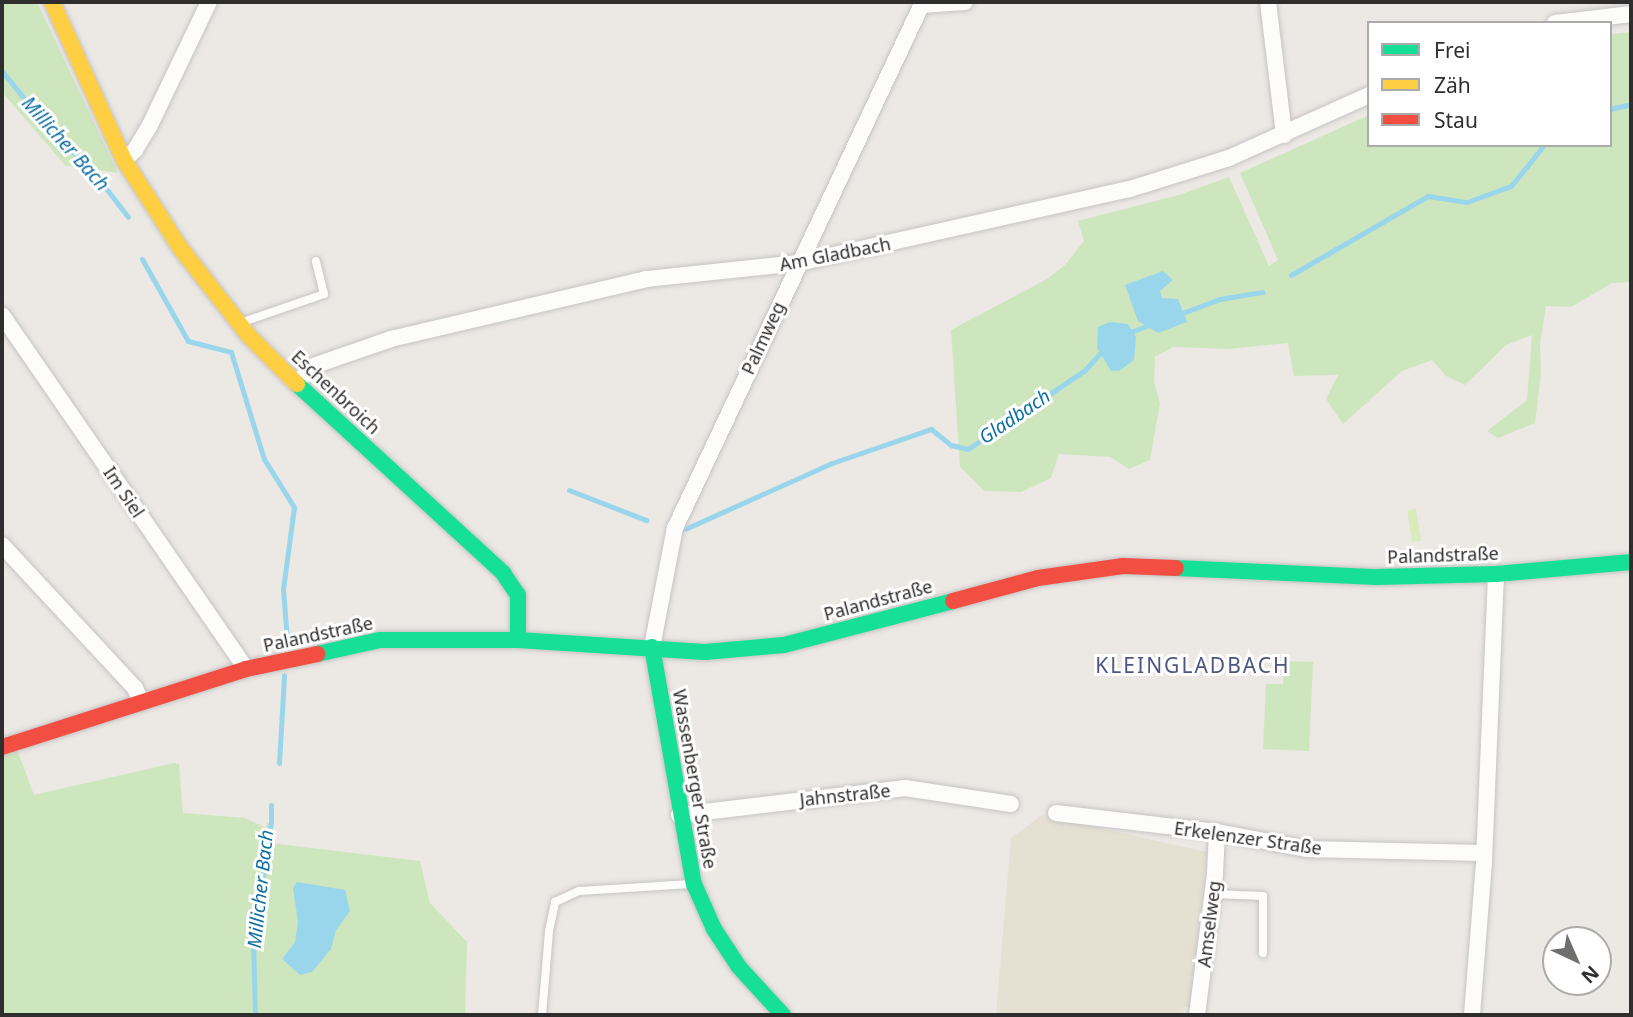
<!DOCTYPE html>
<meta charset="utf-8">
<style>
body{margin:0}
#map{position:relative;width:1633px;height:1017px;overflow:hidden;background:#ece8e4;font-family:"Noto Sans",sans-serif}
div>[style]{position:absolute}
.education>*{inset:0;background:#e6e0d3}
.green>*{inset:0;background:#cee6be}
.pitch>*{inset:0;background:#d9eabb;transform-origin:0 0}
.water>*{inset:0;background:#99d6ec}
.stream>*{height:5px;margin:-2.5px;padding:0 2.5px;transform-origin:2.5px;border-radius:2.5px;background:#99d6ec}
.roads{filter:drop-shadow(0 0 2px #c5c4c5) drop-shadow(0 0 2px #c5c4c5)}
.lane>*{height:8px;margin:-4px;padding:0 4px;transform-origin:4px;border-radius:4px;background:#fcfcfb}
.street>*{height:16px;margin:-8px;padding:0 8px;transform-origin:8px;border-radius:8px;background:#fcfcfb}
.fast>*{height:16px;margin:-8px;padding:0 8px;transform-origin:8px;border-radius:8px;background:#16e098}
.slow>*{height:16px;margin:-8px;padding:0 8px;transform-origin:8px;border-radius:8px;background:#ffcf43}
.jam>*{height:16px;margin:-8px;padding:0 8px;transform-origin:8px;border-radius:8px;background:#f24e42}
span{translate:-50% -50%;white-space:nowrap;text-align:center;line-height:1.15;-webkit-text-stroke:6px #fff;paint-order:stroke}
.street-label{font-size:18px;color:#2e2e2e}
.water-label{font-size:19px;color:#0d6fa3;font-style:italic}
.quarter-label{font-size:21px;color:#4d5680;letter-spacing:2px}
.frame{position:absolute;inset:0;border:4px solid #2e2e2e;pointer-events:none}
.legend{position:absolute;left:1367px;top:21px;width:245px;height:126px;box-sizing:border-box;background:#fff;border:2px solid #ababab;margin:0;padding:9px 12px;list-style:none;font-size:21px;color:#2e2e2e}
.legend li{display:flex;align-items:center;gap:14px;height:35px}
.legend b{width:35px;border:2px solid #ababab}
.north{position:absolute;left:1542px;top:926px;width:70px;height:70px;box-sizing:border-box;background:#fff;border:2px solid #ababab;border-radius:50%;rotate:136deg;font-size:19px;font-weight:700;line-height:28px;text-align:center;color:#2e2e2e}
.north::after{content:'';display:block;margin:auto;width:24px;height:32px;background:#706f6e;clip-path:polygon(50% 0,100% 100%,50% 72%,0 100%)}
</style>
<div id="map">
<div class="education">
<div style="clip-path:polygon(1042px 815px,1207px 852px,1190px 1007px,1184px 1007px,1183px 1015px,996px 1015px,1011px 838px)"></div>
</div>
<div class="green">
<div style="clip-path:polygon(2px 2px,37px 2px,118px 173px,65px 165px,2px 92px)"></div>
<div style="clip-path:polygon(1631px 32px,1631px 282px,1612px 283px,1571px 307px,1546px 306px,1540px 344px,1541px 373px,1535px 423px,1498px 438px,1487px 431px,1527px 400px,1532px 335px,1506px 345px,1465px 385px,1446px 376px,1432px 360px,1402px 371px,1343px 424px,1326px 399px,1338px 375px,1294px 376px,1288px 343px,1228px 349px,1173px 347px,1155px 357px,1154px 382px,1160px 403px,1150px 460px,1129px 469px,1110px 457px,1059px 454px,1051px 478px,1021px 492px,984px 491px,960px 467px,951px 330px,1047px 279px,1065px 265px,1084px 241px,1078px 221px,1182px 194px,1229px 177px,1269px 266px,1278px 260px,1240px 173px,1369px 115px,1369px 145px,1610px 145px,1610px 34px)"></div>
<div style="clip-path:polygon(1285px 661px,1313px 662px,1309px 751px,1263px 749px,1266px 684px,1283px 684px)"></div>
<div style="clip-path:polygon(2px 731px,19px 755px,34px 795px,174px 763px,179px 764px,183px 813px,245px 818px,266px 828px,267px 823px,273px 824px,270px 843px,420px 861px,430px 903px,467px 942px,465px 1015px,2px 1015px)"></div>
</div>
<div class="pitch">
<div style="left:1416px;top:509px;width:32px;height:9px;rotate:81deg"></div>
</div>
<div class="water">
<div style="clip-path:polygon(1163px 271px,1173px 280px,1160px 291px,1162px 298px,1178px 299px,1187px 322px,1158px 333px,1138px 321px,1125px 285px)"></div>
<div style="clip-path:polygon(1110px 322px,1128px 324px,1136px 337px,1134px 360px,1119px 371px,1111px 371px,1097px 348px,1098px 327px)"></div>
<div style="clip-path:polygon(297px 882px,345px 890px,350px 911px,336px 930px,331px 949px,312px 972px,300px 975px,282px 959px,295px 942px,298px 922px,293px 888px)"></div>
</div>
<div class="stream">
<div style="left:2px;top:71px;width:67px;rotate:51.1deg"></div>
<div style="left:44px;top:123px;width:72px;rotate:45deg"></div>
<div style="left:95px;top:174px;width:54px;rotate:52.5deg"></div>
<div style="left:1610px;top:109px;width:22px;rotate:-13deg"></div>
<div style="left:142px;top:259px;width:94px;rotate:60.7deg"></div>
<div style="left:188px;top:341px;width:44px;rotate:14.3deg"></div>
<div style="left:231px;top:352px;width:112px;rotate:72.9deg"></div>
<div style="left:264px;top:459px;width:57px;rotate:58deg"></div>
<div style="left:294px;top:507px;width:83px;rotate:97.6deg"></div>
<div style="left:283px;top:589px;width:51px;rotate:85.5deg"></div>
<div style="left:1291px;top:275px;width:158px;rotate:-30deg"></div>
<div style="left:1428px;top:196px;width:39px;rotate:9deg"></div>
<div style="left:1467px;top:202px;width:47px;rotate:-20deg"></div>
<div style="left:1511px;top:186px;width:53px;rotate:-51.2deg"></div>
<div style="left:1177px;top:315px;width:46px;rotate:-20.4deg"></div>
<div style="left:1220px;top:299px;width:43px;rotate:-9.5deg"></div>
<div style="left:1128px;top:333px;width:26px;rotate:-21deg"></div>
<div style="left:569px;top:490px;width:83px;rotate:21.3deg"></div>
<div style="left:685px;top:529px;width:161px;rotate:-24.2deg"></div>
<div style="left:832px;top:463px;width:105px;rotate:-19deg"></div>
<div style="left:931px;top:429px;width:26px;rotate:39deg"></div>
<div style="left:951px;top:445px;width:17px;rotate:13deg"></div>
<div style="left:968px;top:449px;width:141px;rotate:-34deg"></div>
<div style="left:1085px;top:370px;width:27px;rotate:-48deg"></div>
<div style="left:279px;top:763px;width:88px;rotate:-86.7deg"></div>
<div style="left:255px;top:1015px;width:77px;rotate:-91.5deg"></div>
<div style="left:253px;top:938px;width:117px;rotate:-81.2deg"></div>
<div style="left:271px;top:822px;width:17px;rotate:-90deg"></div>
</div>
<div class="roads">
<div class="lane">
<div style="left:240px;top:323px;width:89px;rotate:-19deg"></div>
<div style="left:324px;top:294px;width:34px;rotate:-104deg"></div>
<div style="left:1213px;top:894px;width:50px;rotate:2.3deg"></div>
<div style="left:1263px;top:896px;width:57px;rotate:90deg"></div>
<div style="left:542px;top:1015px;width:84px;rotate:-85.2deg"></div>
<div style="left:549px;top:931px;width:30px;rotate:-78deg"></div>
<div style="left:555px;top:902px;width:26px;rotate:-25deg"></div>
<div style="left:579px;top:891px;width:112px;rotate:-3.6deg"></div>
</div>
<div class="street">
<div style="left:1268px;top:2px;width:134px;rotate:83.1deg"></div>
<div style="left:921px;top:5px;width:44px;rotate:-3.9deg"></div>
<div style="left:1555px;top:23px;width:77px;rotate:-6.8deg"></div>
<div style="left:124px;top:160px;width:15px;rotate:-42deg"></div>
<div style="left:135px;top:150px;width:29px;rotate:-59deg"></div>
<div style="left:150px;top:125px;width:136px;rotate:-64.4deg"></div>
<div style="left:2px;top:315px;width:430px;rotate:55.4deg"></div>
<div style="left:296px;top:383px;width:27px;rotate:-42deg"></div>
<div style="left:316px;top:365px;width:79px;rotate:-19.1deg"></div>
<div style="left:391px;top:339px;width:262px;rotate:-13.2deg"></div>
<div style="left:646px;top:279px;width:153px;rotate:-6deg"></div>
<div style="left:798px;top:263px;width:340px;rotate:-12.6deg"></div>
<div style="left:1130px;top:189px;width:104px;rotate:-17.4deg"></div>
<div style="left:1229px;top:158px;width:154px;rotate:-24.2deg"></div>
<div style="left:2px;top:545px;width:195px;rotate:47.1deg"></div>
<div style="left:135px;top:688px;width:15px;rotate:67deg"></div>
<div style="left:652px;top:647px;width:121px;rotate:-79.1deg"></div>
<div style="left:675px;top:528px;width:582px;rotate:-64.76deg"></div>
<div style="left:1056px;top:813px;width:162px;rotate:6.7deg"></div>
<div style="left:1217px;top:832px;width:92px;rotate:10.7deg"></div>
<div style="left:1307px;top:849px;width:176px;rotate:1.3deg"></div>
<div style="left:679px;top:815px;width:228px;rotate:-6.8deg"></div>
<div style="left:905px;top:788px;width:107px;rotate:8.6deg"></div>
<div style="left:1197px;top:1015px;width:142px;rotate:-82.7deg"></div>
<div style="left:1215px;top:874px;width:42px;rotate:-87.3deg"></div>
<div style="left:1472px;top:1015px;width:154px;rotate:-85.5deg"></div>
<div style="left:1484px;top:861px;width:287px;rotate:-87.6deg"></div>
</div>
<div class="fast">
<div style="left:297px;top:384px;width:280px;rotate:42.5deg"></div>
<div style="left:503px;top:573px;width:27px;rotate:56deg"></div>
<div style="left:518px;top:595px;width:45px;rotate:90deg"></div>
<div style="left:1176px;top:568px;width:201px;rotate:2.6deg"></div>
<div style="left:1377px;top:577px;width:119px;rotate:-1.4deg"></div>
<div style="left:1496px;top:574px;width:136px;rotate:-5.1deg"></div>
<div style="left:652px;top:647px;width:241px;rotate:80deg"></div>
<div style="left:694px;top:884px;width:49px;rotate:66deg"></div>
<div style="left:714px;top:929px;width:45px;rotate:56.7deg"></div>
<div style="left:739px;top:967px;width:65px;rotate:47.5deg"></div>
<div style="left:317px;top:654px;width:65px;rotate:-12.5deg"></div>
<div style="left:380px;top:640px;width:138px"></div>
<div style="left:518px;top:640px;width:187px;rotate:3.7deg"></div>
<div style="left:705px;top:652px;width:79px;rotate:-5.1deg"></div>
<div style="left:784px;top:645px;width:175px;rotate:-14.6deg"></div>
</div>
<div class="slow">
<div style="left:52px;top:2px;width:174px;rotate:65.5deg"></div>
<div style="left:124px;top:160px;width:106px;rotate:57.4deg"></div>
<div style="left:181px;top:249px;width:110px;rotate:52deg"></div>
<div style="left:249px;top:336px;width:68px;rotate:45deg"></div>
</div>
<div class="jam">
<div style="left:953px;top:601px;width:88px;rotate:-15.1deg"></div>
<div style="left:1038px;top:578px;width:86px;rotate:-8deg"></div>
<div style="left:1123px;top:566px;width:53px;rotate:2.2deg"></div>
<div style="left:2px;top:747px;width:256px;rotate:-17.7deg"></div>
<div style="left:246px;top:669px;width:73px;rotate:-11.9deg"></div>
</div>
</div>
<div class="street-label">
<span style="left:835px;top:254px;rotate:-11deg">Am Gladbach</span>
<span style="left:763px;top:338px;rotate:-65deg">Palmweg</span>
<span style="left:336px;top:392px;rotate:43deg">Eschenbroich</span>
<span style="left:124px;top:492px;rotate:56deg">Im Siel</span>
<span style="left:1443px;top:555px;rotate:-2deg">Palandstraße</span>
<span style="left:878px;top:600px;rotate:-15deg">Palandstraße</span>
<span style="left:318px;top:634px;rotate:-12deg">Palandstraße</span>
<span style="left:695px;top:779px;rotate:80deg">Wassenberger Straße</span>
<span style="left:845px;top:795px;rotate:-6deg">Jahnstraße</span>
<span style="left:1248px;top:838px;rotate:8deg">Erkelenzer Straße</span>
<span style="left:1209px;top:924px;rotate:-83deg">Amselweg</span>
</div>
<div class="water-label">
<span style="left:65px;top:144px;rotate:48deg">Millicher Bach</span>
<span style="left:1015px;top:417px;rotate:-34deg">Gladbach</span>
<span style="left:261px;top:889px;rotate:-84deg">Millicher Bach</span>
</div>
<div class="quarter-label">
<span style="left:1193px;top:665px">KLEINGLADBACH</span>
</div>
<div class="frame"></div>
<ul class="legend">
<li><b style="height:9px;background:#16e098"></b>Frei</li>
<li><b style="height:9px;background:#ffcf43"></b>Zäh</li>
<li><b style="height:9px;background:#f24e42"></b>Stau</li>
</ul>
<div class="north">N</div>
</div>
